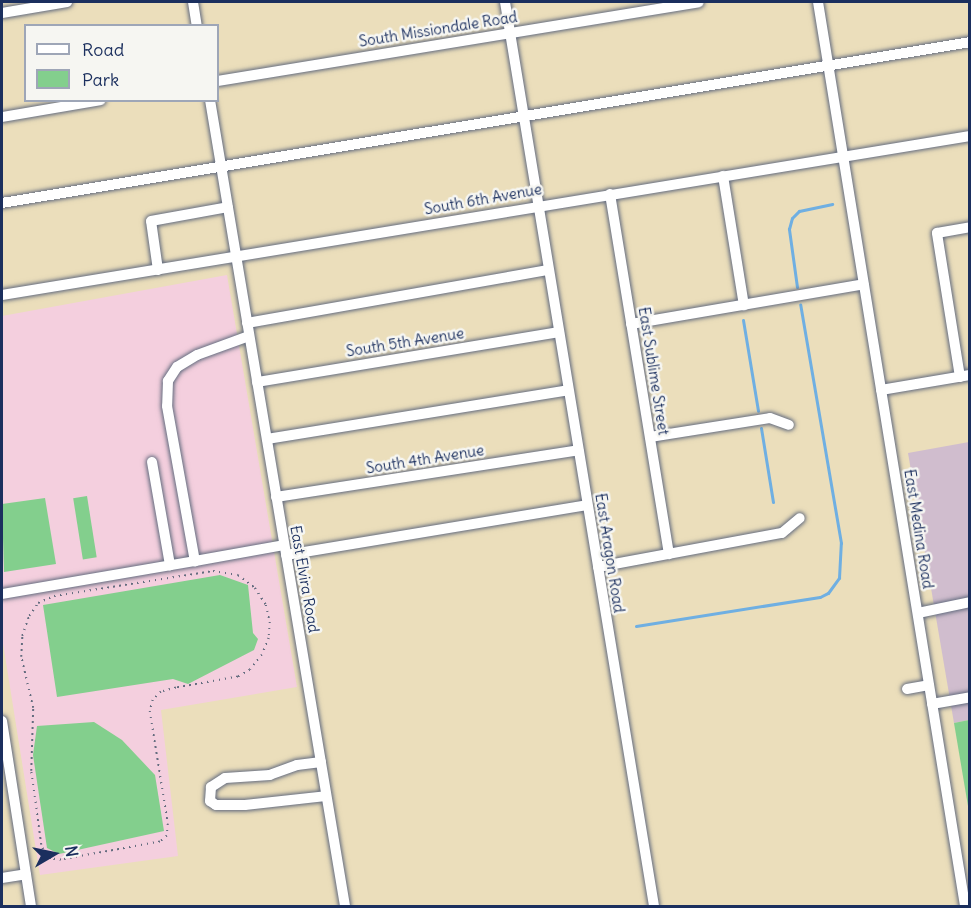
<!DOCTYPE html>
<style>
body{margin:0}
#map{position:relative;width:971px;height:908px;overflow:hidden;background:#ebdebb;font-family:Delius,sans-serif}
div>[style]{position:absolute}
.built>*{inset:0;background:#f4cfde}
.industrial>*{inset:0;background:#d0bdce}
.green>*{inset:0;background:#83cf8d;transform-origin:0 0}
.stream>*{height:3px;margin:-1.5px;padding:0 1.5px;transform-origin:1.5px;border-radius:1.5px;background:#6fafe2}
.path>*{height:1.5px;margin-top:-0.75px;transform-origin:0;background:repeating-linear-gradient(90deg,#646c7f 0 1.5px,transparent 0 6px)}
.roads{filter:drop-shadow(0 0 2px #646c7f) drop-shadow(0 0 2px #646c7f)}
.minor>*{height:10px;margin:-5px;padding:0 5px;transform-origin:5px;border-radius:5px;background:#fff}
span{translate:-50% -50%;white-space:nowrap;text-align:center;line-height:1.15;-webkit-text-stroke:5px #f6f6f2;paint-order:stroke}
.street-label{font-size:15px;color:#1b2f5e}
.frame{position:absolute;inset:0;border:3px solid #1b2f5e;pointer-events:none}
.legend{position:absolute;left:24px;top:24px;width:195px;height:78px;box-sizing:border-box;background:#f6f6f2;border:2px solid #9ea6b7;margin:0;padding:8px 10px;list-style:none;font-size:18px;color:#1b2f5e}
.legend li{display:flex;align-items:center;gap:12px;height:30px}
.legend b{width:30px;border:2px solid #9ea6b7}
.north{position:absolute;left:24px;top:824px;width:60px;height:60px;-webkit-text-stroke:4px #f6f6f2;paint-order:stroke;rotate:81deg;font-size:16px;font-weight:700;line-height:24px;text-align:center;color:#1b2f5e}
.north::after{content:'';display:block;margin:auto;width:21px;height:27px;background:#1b2f5e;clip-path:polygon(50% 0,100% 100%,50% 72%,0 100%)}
</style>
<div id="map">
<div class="built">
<div style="clip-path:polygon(227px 275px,297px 687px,161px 710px,178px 856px,40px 875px,2px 637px,2px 316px)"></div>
</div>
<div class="industrial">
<div style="clip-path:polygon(969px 442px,969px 720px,954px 723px,908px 453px)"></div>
</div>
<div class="green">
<div style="left:87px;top:496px;width:62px;height:14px;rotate:81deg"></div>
<div style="clip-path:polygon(45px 498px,56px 564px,4px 572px,2px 504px)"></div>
<div style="clip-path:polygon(220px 575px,248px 585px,253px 633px,258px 639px,254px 650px,188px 684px,173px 679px,57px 697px,43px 605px)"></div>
<div style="clip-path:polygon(969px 720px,970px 720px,969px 812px,954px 723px)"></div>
<div style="clip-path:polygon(94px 722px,122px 740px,155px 775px,164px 831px,59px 854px,47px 848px,33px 755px,37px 726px)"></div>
</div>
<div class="stream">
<div style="left:797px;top:287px;width:59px;rotate:-97.9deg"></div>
<div style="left:789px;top:229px;width:11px;rotate:-75deg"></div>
<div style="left:792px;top:218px;width:10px;rotate:-45deg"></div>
<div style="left:799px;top:211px;width:34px;rotate:-12deg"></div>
<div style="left:743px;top:320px;width:92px;rotate:80.6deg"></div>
<div style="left:761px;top:428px;width:75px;rotate:80.8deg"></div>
<div style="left:636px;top:626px;width:186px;rotate:-9deg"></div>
<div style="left:820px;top:597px;width:9px;rotate:-27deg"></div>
<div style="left:828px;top:593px;width:19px;rotate:-54deg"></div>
<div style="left:839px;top:578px;width:35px;rotate:-87deg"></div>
<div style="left:841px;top:543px;width:242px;rotate:-99.7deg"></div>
</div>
<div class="path">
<div style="left:213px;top:571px;width:25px;rotate:9deg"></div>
<div style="left:238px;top:575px;width:21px;rotate:37deg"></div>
<div style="left:255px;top:588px;width:20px;rotate:57deg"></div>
<div style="left:266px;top:605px;width:17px;rotate:77deg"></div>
<div style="left:270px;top:622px;width:16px;rotate:94deg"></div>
<div style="left:269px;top:638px;width:18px;rotate:112deg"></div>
<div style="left:262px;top:655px;width:19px;rotate:129deg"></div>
<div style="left:250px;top:670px;width:14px;rotate:150deg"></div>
<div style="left:238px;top:677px;width:63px;rotate:169.9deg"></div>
<div style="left:176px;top:688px;width:16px;rotate:165deg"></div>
<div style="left:161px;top:692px;width:11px;rotate:135deg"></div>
<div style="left:153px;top:700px;width:11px;rotate:105deg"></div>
<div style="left:150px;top:711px;width:114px;rotate:80.9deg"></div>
<div style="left:168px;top:824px;width:12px;rotate:95deg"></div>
<div style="left:167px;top:836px;width:9px;rotate:139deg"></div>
<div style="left:160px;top:842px;width:101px;rotate:169.7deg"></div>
<div style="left:61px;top:860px;width:10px;rotate:-174deg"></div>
<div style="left:51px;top:859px;width:7px;rotate:-146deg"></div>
<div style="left:45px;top:855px;width:11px;rotate:-112deg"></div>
<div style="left:41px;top:845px;width:75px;rotate:-97.7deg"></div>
<div style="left:31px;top:771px;width:63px;rotate:-88.2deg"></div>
<div style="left:33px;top:708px;width:52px;rotate:-103.2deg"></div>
<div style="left:21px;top:657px;width:21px;rotate:-87deg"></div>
<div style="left:22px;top:636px;width:21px;rotate:-71deg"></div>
<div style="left:29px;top:616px;width:16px;rotate:-55deg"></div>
<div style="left:38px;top:603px;width:17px;rotate:-24deg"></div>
<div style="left:54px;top:596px;width:161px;rotate:-8.9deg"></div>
</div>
<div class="roads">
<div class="minor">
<div style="left:193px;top:2px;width:24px;rotate:81deg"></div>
<div style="left:505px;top:2px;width:916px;rotate:80.64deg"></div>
<div style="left:818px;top:2px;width:916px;rotate:80.76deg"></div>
<div style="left:2px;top:13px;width:66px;rotate:-9.6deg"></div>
<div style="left:218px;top:81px;width:487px;rotate:-9.3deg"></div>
<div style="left:210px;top:100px;width:817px;rotate:80.49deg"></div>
<div style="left:2px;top:117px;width:100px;rotate:-9.7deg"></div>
<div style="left:723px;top:176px;width:131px;rotate:80.8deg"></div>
<div style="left:610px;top:194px;width:365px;rotate:80.7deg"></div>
<div style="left:2px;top:203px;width:981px;rotate:-9.44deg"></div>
<div style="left:158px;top:270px;width:49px;rotate:-98.1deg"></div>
<div style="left:151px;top:221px;width:78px;rotate:-10.3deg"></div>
<div style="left:2px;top:295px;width:981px;rotate:-9.33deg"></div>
<div style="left:247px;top:323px;width:306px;rotate:-10deg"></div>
<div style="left:631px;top:324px;width:236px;rotate:-9.7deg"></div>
<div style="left:249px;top:336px;width:55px;rotate:159.9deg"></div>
<div style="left:197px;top:355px;width:23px;rotate:149deg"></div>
<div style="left:177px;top:367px;width:17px;rotate:123deg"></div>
<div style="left:168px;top:381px;width:25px;rotate:92deg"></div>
<div style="left:167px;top:406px;width:158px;rotate:79.8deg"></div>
<div style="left:195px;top:561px;width:90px;rotate:-10.2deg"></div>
<div style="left:960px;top:377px;width:146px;rotate:-99.1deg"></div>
<div style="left:937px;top:233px;width:34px;rotate:-10deg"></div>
<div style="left:257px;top:382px;width:306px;rotate:-9.4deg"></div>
<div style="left:881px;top:390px;width:90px;rotate:-9.6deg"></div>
<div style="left:650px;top:437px;width:121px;rotate:-9deg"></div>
<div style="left:770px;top:418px;width:20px;rotate:20deg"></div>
<div style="left:267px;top:439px;width:305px;rotate:-9.2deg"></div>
<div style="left:152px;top:462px;width:105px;rotate:80.1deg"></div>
<div style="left:276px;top:497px;width:306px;rotate:-8.8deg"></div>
<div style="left:286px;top:555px;width:305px;rotate:-9.4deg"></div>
<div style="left:598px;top:567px;width:187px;rotate:-10.5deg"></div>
<div style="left:782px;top:533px;width:23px;rotate:-40deg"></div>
<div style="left:2px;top:594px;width:196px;rotate:-9.7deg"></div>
<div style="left:918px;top:613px;width:53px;rotate:-11.9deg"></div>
<div style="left:907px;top:689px;width:22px;rotate:-10deg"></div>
<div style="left:932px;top:704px;width:39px;rotate:-10deg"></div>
<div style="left:2px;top:721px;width:187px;rotate:81.1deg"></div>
<div style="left:321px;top:762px;width:24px;rotate:173deg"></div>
<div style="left:297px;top:765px;width:29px;rotate:160deg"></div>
<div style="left:270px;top:775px;width:45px;rotate:176.2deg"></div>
<div style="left:225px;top:778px;width:17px;rotate:147deg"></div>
<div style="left:211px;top:787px;width:14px;rotate:94deg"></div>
<div style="left:210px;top:801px;width:7px;rotate:34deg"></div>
<div style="left:216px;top:805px;width:29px"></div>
<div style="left:245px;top:805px;width:81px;rotate:-6.3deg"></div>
<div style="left:2px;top:878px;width:24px;rotate:-9deg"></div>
</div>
</div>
<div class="street-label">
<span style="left:438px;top:29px;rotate:-9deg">South Missiondale Road</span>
<span style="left:483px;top:199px;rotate:-10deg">South 6th Avenue</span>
<span style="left:405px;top:342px;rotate:-9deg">South 5th Avenue</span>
<span style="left:654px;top:371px;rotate:81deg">East Sublime Street</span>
<span style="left:425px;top:459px;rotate:-9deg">South 4th Avenue</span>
<span style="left:919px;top:529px;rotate:81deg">East Medina Road</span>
<span style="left:610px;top:553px;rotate:81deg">East Aragon Road</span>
<span style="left:305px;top:579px;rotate:80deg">East Elvira Road</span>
</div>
<div class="frame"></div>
<ul class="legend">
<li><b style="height:8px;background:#fff"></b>Road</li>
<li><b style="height:16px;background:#83cf8d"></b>Park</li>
</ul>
<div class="north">N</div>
</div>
